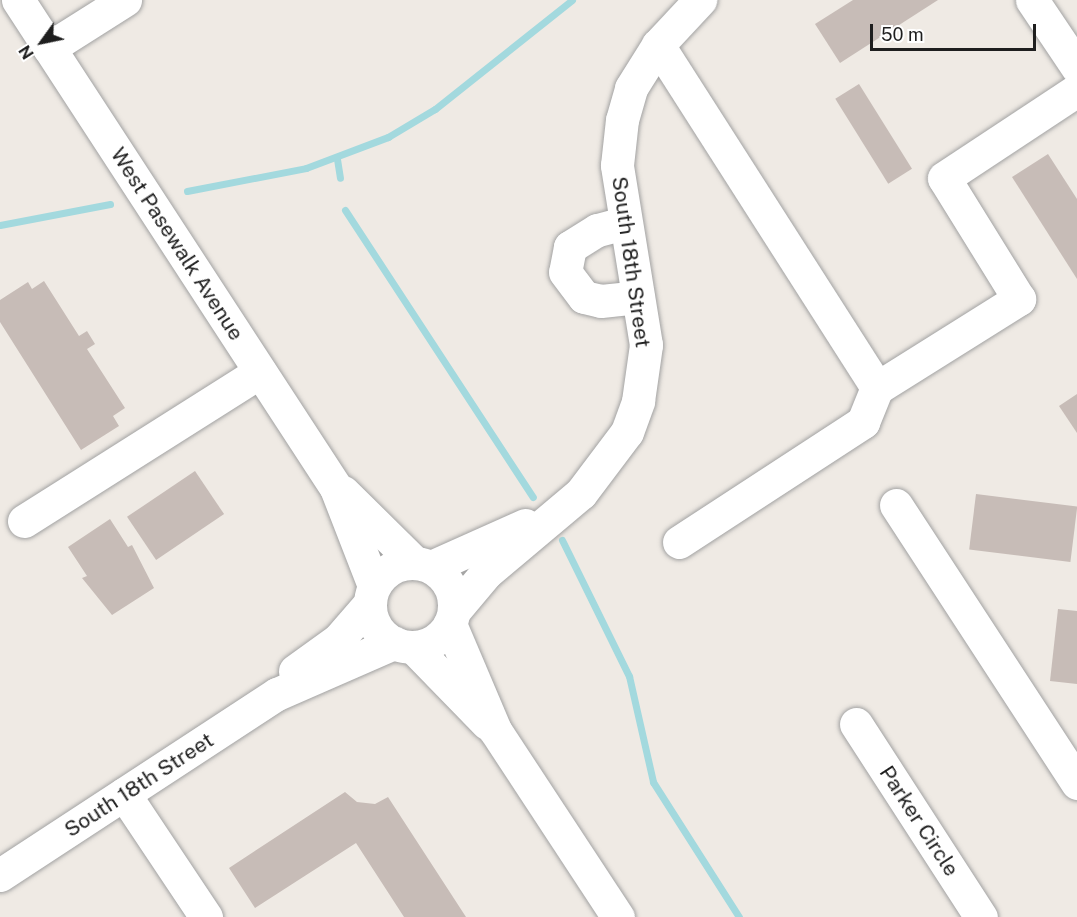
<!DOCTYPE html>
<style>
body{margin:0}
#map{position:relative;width:1077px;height:917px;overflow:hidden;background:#efeae4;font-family:"Public Sans",sans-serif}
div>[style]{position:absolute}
.stream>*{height:7px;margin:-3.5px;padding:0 3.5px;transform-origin:3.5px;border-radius:3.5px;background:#a3d9de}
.building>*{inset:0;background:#c7bcb7;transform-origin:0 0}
.roads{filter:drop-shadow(0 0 2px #a2a2a2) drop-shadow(0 0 2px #a2a2a2)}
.minor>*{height:33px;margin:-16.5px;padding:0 16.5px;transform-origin:16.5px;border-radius:16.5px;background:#fff}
.minor>.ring{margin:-16.5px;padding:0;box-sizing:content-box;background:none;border:33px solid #fff;border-radius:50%}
span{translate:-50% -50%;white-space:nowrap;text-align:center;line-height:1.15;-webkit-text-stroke:4.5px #fff;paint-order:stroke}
.street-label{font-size:21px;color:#1e1e1e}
.north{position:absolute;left:12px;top:12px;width:60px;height:60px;-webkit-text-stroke:4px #fff;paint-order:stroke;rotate:237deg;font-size:16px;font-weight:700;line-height:24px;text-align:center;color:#1e1e1e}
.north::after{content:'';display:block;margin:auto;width:21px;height:27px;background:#1e1e1e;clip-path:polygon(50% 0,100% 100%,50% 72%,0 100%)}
.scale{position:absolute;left:870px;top:24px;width:166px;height:27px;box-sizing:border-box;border:3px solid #1e1e1e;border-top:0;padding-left:8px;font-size:18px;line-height:21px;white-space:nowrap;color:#1e1e1e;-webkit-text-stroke:4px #fff;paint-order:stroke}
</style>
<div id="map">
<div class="stream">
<div style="left:337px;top:159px;width:19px;rotate:81deg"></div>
<div style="left:187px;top:191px;width:121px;rotate:-10.9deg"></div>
<div style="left:306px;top:168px;width:88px;rotate:-20.7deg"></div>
<div style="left:388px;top:137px;width:55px;rotate:-30.8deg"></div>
<div style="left:435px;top:109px;width:175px;rotate:-38.5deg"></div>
<div style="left:345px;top:210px;width:343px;rotate:56.8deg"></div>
<div style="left:0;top:225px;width:112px;rotate:-10.8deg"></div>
<div style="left:562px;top:540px;width:152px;rotate:63.8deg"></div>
<div style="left:629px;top:676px;width:109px;rotate:77.2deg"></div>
<div style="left:653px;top:782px;width:160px;rotate:57.5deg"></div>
</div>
<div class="building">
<div style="clip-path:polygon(853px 0,938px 0,840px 63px,815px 24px)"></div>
<div style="left:859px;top:84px;width:100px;height:28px;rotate:58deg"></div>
<div style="clip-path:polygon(1048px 154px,1077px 199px,1077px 279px,1012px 177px)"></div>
<div style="clip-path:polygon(44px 281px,79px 336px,87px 331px,95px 344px,87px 349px,125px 408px,113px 416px,119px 426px,81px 450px,0 322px,0 300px,28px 282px,32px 289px)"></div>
<div style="clip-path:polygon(1077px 394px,1077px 433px,1059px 406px)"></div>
<div style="left:195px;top:471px;width:52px;height:82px;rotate:56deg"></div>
<div style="left:976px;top:494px;width:102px;height:56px;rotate:7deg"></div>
<div style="clip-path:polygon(110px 519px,128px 547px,132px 545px,154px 588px,112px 615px,82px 578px,87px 576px,68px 547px)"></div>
<div style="clip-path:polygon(1058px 609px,1077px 611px,1077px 684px,1050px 681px)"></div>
<div style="clip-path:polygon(345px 792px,357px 802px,375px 804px,388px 797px,466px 917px,404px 917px,356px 843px,255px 908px,229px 868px)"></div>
</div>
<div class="roads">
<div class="minor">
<div style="left:18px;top:0;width:582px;rotate:56.91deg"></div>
<div style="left:336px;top:488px;width:105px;rotate:68.8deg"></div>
<div style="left:1032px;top:0;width:81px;rotate:56.1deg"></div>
<div style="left:658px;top:45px;width:407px;rotate:57.4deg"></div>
<div style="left:49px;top:48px;width:90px;rotate:-32.3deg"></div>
<div style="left:624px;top:223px;width:28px;rotate:165deg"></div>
<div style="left:597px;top:230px;width:32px;rotate:148deg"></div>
<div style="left:570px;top:247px;width:25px;rotate:101deg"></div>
<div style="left:565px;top:272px;width:31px;rotate:53deg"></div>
<div style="left:584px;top:297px;width:17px;rotate:13deg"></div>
<div style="left:601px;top:301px;width:37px;rotate:-6deg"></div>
<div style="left:343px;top:492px;width:101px;rotate:44.6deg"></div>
<div style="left:896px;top:505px;width:332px;rotate:56.9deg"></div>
<div style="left:24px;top:521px;width:279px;rotate:-32.3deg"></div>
<div style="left:679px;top:542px;width:220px;rotate:-33.1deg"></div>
<div style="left:863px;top:422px;width:37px;rotate:-68deg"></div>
<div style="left:877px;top:388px;width:168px;rotate:-32.1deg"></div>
<div style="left:1019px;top:299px;width:142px;rotate:-121.8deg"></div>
<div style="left:944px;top:178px;width:159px;rotate:-33.5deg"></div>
<div class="ring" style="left:370px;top:563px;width:51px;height:51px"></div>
<div style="left:431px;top:567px;width:103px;rotate:-24.1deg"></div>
<div style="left:455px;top:610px;width:48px;rotate:-50deg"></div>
<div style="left:486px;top:573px;width:124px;rotate:-40.1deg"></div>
<div style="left:581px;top:493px;width:76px;rotate:-53deg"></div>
<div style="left:627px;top:432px;width:33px;rotate:-70deg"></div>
<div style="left:638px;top:401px;width:57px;rotate:-81.9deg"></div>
<div style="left:646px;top:345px;width:182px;rotate:-99.2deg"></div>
<div style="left:617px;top:165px;width:45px;rotate:-83.7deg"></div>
<div style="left:622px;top:120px;width:33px;rotate:-74deg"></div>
<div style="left:631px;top:88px;width:51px;rotate:-57.9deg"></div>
<div style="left:658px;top:45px;width:62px;rotate:-47deg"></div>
<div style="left:450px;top:624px;width:115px;rotate:67deg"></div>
<div style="left:495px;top:730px;width:224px;rotate:56.7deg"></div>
<div style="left:414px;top:648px;width:105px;rotate:45.8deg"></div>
<div style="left:295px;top:671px;width:53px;rotate:-35.8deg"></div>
<div style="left:338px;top:640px;width:49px;rotate:-49.1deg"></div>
<div style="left:856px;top:724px;width:230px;rotate:57.1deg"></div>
<div style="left:124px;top:794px;width:148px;rotate:56.3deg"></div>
<div style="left:0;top:875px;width:331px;rotate:-33.2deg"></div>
<div style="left:277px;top:694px;width:128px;rotate:-23.6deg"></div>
</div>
</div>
<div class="street-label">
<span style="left:177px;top:244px;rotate:57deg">West Pasewalk Avenue</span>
<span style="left:631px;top:262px;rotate:82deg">South 18th Street</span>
<span style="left:139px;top:785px;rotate:-33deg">South 18th Street</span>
<span style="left:919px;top:821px;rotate:57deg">Parker Circle</span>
</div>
<div class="north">N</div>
<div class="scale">50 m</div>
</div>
